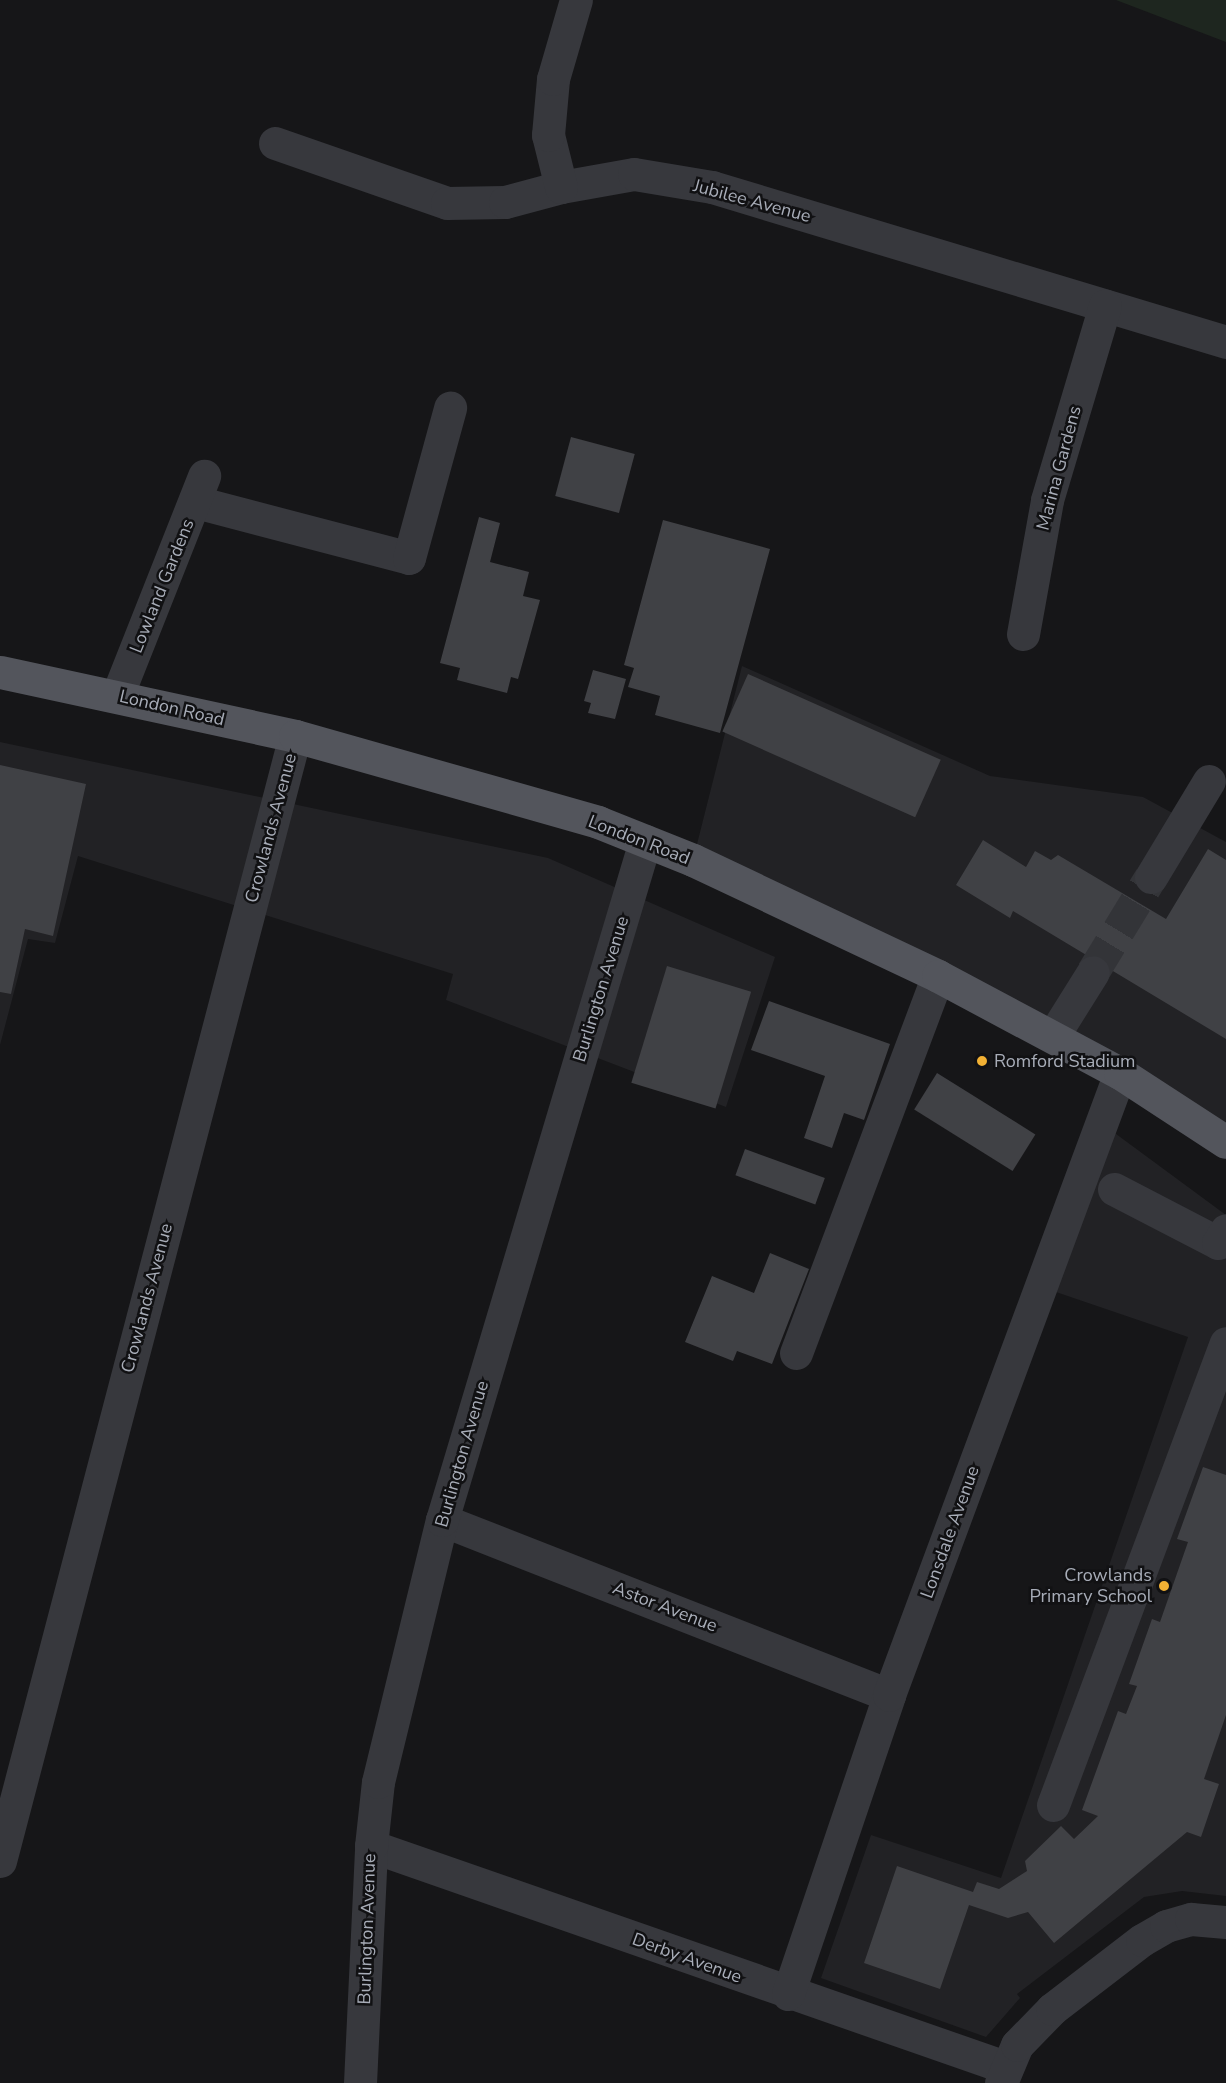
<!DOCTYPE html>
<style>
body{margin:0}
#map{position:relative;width:1226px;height:2083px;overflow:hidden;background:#161618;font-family:"Nunito Sans",sans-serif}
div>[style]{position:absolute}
.built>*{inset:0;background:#222225}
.green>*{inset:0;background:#1e261f}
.building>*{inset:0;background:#404145;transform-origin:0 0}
.minor-tunnel>*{height:33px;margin-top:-16.5px;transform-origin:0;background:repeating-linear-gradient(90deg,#333438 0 33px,transparent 0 49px)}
.minor>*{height:33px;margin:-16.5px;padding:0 16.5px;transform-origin:16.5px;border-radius:16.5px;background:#37383d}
.major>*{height:33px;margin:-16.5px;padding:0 16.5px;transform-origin:16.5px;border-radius:16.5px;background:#53555c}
.dots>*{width:16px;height:16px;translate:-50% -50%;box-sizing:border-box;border:3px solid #111113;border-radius:50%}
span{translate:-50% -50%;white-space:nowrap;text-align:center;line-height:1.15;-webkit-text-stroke:5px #111113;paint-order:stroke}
.street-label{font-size:18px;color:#a8adb8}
.poi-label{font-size:18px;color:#a8adb8}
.left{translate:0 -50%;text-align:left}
.right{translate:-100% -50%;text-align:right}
</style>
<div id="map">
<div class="built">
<div style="clip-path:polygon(742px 666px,990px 776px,1143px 797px,1226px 842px,1226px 1142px,693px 860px)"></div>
<div style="clip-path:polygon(0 742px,548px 858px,775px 957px,726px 1107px,446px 1000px,453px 974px,78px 856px,55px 943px,28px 939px,0 1045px)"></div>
<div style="clip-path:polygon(1112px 1131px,1226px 1215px,1226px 1896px,1182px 1891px,1144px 1897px,1017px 1994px,1020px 1998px,986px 2037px,821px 1978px,871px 1835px,1001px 1878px,1188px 1337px,1056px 1292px)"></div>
</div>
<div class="green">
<div style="clip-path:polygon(1116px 0,1226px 0,1226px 42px)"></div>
</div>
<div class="building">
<div style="left:571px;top:437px;width:66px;height:61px;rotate:15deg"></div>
<div style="clip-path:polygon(479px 517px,500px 523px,490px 562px,529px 572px,523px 596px,540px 600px,518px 679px,511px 677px,507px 693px,457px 680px,460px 668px,440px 663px)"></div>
<div style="clip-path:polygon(663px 520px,770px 549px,720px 733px,655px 715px,660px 696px,628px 687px,634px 668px,624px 665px)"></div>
<div style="clip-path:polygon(593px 670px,626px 679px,615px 719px,588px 713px,591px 703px,584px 701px)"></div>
<div style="left:748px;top:674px;width:211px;height:63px;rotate:24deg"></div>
<div style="clip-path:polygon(0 765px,86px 784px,53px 936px,25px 929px,11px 994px,0 992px)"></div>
<div style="clip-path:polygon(983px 840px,1026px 867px,1035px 851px,1051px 860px,1058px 855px,1166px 919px,1208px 849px,1226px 860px,1226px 1039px,1013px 911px,1010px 918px,956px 885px)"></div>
<div style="left:667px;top:966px;width:88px;height:122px;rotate:17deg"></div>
<div style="clip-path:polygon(769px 1001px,890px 1044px,864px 1120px,844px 1113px,832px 1148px,804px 1138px,825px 1076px,751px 1050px)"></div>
<div style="left:937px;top:1073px;width:116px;height:43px;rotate:32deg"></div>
<div style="left:745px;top:1149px;width:85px;height:28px;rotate:20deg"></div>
<div style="clip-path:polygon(770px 1253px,809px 1269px,772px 1364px,737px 1351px,733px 1361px,685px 1342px,712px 1276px,754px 1293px)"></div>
<div style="clip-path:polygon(1203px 1467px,1226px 1475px,1226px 1715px,1204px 1779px,1219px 1784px,1201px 1837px,1187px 1832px,1054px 1943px,1028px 1912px,1008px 1918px,969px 1905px,940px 1989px,864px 1963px,897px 1866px,973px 1892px,977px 1882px,999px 1889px,1027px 1871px,1025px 1861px,1061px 1826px,1074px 1839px,1098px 1816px,1082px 1810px,1118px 1711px,1126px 1714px,1137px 1686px,1129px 1684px,1152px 1619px,1160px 1622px,1188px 1542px,1177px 1539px)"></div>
</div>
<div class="minor-tunnel">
<div style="left:1093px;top:972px;width:111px;rotate:-58.6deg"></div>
</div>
<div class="minor">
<div style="left:275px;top:143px;width:182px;rotate:19.2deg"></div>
<div style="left:447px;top:203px;width:58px;rotate:-1deg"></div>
<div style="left:505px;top:202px;width:58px;rotate:-15deg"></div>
<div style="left:561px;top:187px;width:74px;rotate:-10.1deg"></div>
<div style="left:634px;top:174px;width:79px;rotate:9.5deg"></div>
<div style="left:712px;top:187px;width:537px;rotate:16.78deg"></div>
<div style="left:561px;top:187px;width:54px;rotate:-104deg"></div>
<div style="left:548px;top:135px;width:56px;rotate:-84.9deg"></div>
<div style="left:553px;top:79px;width:82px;rotate:-73.8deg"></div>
<div style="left:196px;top:502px;width:220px;rotate:14.7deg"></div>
<div style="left:409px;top:558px;width:156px;rotate:-74.7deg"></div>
<div style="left:1023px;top:634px;width:136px;rotate:-79.8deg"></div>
<div style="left:1047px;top:500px;width:203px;rotate:-73.4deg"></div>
<div style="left:117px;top:696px;width:237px;rotate:-68.4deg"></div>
<div style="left:1151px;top:877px;width:112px;rotate:-58.9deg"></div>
<div style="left:1053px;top:1036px;width:75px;rotate:-58deg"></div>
<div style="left:1114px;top:1189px;width:117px;rotate:27.4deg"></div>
<div style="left:1218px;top:1243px;width:15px;rotate:-58deg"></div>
<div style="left:796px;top:1353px;width:403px;rotate:-69.4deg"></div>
<div style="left:442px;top:1520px;width:480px;rotate:21.4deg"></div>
<div style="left:1053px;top:1805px;width:493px;rotate:-69.5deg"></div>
<div style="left:371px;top:1846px;width:671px;rotate:19.22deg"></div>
<div style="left:0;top:1861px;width:1163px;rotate:-75.31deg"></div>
<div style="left:788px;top:1994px;width:316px;rotate:-71.3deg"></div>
<div style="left:889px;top:1695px;width:664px;rotate:-69.63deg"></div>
<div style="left:360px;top:2083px;width:237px;rotate:-87.3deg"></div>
<div style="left:371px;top:1846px;width:64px;rotate:-83.8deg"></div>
<div style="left:378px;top:1782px;width:270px;rotate:-76.3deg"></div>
<div style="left:442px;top:1520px;width:709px;rotate:-73.35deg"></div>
<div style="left:1001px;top:2083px;width:41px;rotate:-67.2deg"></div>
<div style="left:1017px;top:2045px;width:50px;rotate:-45.8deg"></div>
<div style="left:1052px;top:2009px;width:113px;rotate:-37.5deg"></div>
<div style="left:1142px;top:1940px;width:28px;rotate:-30deg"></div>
<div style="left:1166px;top:1926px;width:26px;rotate:-16deg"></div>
<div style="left:1191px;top:1919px;width:35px;rotate:5deg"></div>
</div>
<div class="major">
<div style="left:0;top:672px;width:302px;rotate:12.2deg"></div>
<div style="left:295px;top:736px;width:315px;rotate:15.8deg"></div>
<div style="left:598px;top:822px;width:102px;rotate:21.8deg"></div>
<div style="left:693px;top:860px;width:271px;rotate:25.3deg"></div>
<div style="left:938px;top:976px;width:206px;rotate:28.1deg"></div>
<div style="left:1120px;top:1073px;width:126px;rotate:33.1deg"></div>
</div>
<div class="dots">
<div style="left:982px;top:1061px;background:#f2b134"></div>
<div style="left:1164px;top:1586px;background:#f2b134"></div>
</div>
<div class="street-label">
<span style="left:752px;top:201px;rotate:15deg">Jubilee Avenue</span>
<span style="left:1059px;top:468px;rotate:-75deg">Marina Gardens</span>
<span style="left:162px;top:586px;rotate:-68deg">Lowland Gardens</span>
<span style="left:172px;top:708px;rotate:13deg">London Road</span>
<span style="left:271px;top:828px;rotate:-75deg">Crowlands Avenue</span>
<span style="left:639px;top:840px;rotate:21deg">London Road</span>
<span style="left:601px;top:989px;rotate:-73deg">Burlington Avenue</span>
<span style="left:147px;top:1298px;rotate:-75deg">Crowlands Avenue</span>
<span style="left:462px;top:1454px;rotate:-74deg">Burlington Avenue</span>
<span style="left:950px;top:1532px;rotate:-70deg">Lonsdale Avenue</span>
<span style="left:665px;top:1607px;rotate:21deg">Astor Avenue</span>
<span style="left:367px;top:1929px;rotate:-88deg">Burlington Avenue</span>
<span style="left:687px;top:1958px;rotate:20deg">Derby Avenue</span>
</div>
<div class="poi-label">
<span class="left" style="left:994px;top:1061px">Romford Stadium</span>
<span class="right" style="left:1152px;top:1586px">Crowlands<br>Primary School</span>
</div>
</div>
